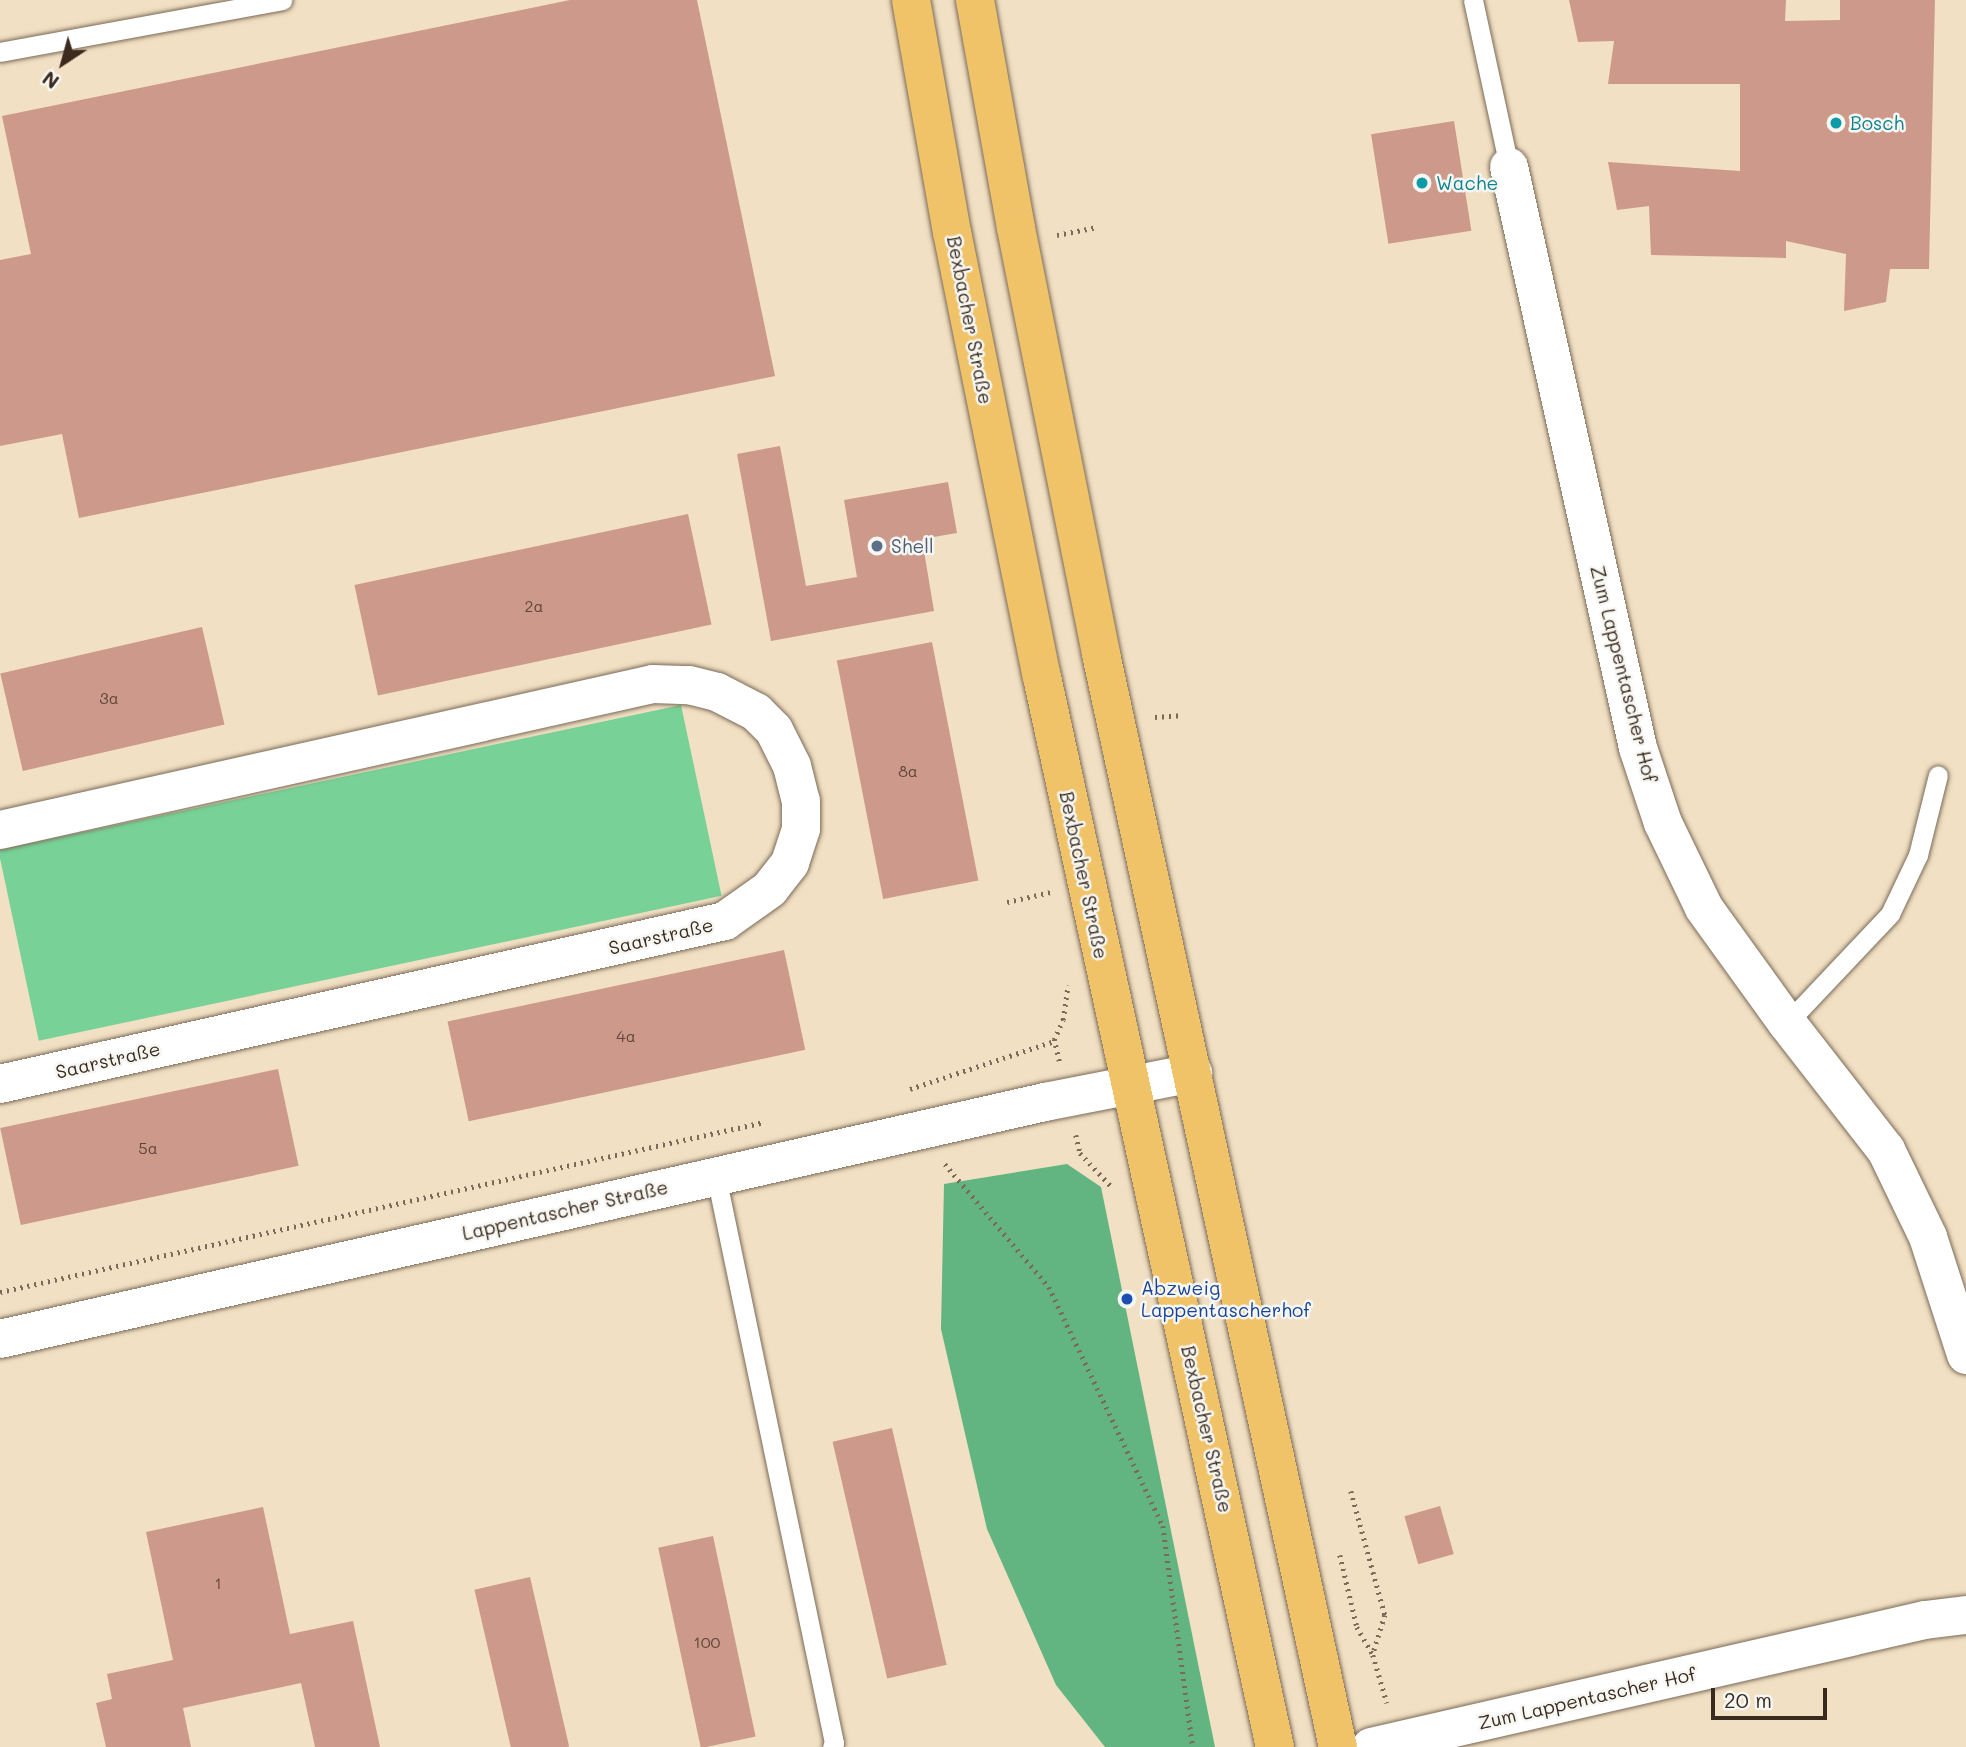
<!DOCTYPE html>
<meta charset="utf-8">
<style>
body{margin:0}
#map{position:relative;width:1966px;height:1747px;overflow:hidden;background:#f1e0c3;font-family:Mali,sans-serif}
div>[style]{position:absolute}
.green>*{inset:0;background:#78d298;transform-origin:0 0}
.forest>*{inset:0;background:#62b480}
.building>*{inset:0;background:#cc998b;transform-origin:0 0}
.path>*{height:4.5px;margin-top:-2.25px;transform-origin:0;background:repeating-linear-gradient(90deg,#7b6a58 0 2px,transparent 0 7px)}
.roads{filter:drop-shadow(0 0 2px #7b6a58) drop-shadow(0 0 2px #7b6a58)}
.service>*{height:19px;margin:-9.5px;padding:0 9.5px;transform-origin:9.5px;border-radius:9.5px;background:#fff}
.minor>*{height:38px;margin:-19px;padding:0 19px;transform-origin:19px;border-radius:19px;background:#fff}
.primary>*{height:38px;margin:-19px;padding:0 19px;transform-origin:19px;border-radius:19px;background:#f1c369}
.dots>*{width:19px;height:19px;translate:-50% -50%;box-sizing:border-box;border:4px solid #f6f6f2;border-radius:50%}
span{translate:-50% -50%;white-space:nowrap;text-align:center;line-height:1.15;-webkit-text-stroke:5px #f6f6f2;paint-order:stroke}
.number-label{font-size:16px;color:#5f4639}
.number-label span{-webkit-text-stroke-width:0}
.culture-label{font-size:19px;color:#0d838f}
.left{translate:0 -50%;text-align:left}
.street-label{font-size:19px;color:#3b2a1e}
.service-label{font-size:19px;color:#4e5e75}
.transit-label{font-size:19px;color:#164399}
.north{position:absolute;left:28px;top:28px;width:70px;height:70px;-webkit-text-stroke:5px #f6f6f2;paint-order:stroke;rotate:216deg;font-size:19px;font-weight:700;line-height:28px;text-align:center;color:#3b2a1e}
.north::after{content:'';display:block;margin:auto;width:24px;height:32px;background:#3b2a1e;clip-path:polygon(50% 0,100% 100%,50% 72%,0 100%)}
.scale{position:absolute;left:1711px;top:1688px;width:116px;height:32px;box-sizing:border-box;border:4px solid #3b2a1e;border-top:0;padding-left:9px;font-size:21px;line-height:24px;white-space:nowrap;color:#3b2a1e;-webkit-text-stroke:5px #f6f6f2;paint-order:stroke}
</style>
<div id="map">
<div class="green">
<div style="left:681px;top:705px;width:195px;height:698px;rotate:78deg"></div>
</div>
<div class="forest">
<div style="clip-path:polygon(1067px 1164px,1101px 1187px,1215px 1747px,1105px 1747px,1056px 1685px,987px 1529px,941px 1329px,944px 1184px)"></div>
</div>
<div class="building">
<div style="clip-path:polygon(570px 0,697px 0,775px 376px,79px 518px,62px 434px,0 446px,0 260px,31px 254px,2px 116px)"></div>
<div style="clip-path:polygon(1569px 0,1786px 0,1785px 21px,1840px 20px,1840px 0,1935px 0,1929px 269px,1890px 269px,1886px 302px,1844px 311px,1846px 254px,1786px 241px,1786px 258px,1651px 255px,1649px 206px,1617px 210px,1608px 162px,1740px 171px,1740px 84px,1608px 84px,1614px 41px,1578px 42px)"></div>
<div style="left:1454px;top:121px;width:111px;height:84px;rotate:81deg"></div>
<div style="clip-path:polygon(780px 446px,806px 586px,857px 577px,844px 500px,948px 482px,957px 533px,922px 539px,934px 611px,771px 641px,737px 454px)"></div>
<div style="left:688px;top:514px;width:113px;height:341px;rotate:78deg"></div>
<div style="left:202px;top:627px;width:100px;height:207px;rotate:77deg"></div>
<div style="left:932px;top:642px;width:243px;height:97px;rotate:79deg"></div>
<div style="left:784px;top:950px;width:102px;height:344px;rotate:78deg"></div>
<div style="left:278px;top:1069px;width:99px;height:284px;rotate:78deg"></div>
<div style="left:892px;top:1428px;width:243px;height:61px;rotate:77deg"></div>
<div style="left:1440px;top:1506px;width:50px;height:37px;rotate:74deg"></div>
<div style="clip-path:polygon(263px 1507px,290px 1634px,353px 1621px,380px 1747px,315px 1747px,301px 1683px,183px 1708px,191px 1747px,106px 1747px,96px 1703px,112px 1699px,107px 1674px,173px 1660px,146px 1532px)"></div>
<div style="left:713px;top:1536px;width:205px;height:56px;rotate:78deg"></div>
<div style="left:530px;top:1577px;width:174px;height:57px;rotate:77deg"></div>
</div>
<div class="path">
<div style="left:1057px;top:235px;width:41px;rotate:-11.3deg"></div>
<div style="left:1155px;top:717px;width:26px;rotate:-4deg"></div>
<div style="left:1007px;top:902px;width:45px;rotate:-12.8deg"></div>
<div style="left:1059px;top:1061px;width:22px;rotate:-103deg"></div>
<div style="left:1054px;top:1040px;width:22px;rotate:-66deg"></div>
<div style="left:1063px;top:1020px;width:35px;rotate:-82deg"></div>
<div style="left:910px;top:1089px;width:152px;rotate:-18.4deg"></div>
<div style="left:1076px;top:1135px;width:18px;rotate:77deg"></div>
<div style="left:1080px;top:1153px;width:45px;rotate:46.8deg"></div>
<div style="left:945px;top:1164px;width:161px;rotate:49.8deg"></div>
<div style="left:1049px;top:1287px;width:265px;rotate:64.5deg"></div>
<div style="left:1163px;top:1526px;width:223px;rotate:82.3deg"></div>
<div style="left:0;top:1292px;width:783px;rotate:-12.54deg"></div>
<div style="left:1351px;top:1491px;width:129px;rotate:74.7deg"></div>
<div style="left:1385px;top:1615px;width:41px;rotate:107.1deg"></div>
<div style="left:1340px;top:1555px;width:74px;rotate:76.7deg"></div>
<div style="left:1357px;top:1627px;width:32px;rotate:60deg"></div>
<div style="left:1373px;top:1655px;width:50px;rotate:73.7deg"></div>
</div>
<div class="roads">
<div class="service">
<div style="left:1473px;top:0;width:171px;rotate:77.8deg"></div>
<div style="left:0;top:52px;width:287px;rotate:-10.4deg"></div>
<div style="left:1787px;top:1023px;width:150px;rotate:-46.6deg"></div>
<div style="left:1890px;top:914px;width:65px;rotate:-64.6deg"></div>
<div style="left:1918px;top:855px;width:82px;rotate:-76deg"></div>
<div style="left:716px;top:1176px;width:579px;rotate:78.24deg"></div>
<div style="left:834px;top:1743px;width:4px;rotate:117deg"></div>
</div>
<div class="minor">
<div style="left:1509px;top:167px;width:595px;rotate:77.48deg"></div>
<div style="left:1638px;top:748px;width:79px;rotate:71.6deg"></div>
<div style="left:1663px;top:823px;width:94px;rotate:64.2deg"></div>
<div style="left:1704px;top:908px;width:142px;rotate:54.2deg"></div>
<div style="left:1787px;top:1023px;width:161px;rotate:52.1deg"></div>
<div style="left:1886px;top:1150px;width:97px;rotate:64.2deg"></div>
<div style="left:1928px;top:1237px;width:124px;rotate:72.1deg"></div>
<div style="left:0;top:830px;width:669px;rotate:-12.6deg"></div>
<div style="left:653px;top:684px;width:36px;rotate:2deg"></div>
<div style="left:689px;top:685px;width:29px;rotate:14deg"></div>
<div style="left:717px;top:692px;width:44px;rotate:27.1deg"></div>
<div style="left:756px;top:712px;width:25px;rotate:45deg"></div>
<div style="left:774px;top:730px;width:40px;rotate:63.4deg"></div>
<div style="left:792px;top:766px;width:36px;rotate:76deg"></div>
<div style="left:801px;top:801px;width:28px;rotate:90deg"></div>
<div style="left:801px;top:829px;width:36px;rotate:108deg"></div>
<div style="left:790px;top:863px;width:33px;rotate:128deg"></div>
<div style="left:770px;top:889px;width:55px;rotate:144.6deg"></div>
<div style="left:725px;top:921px;width:743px;rotate:167.33deg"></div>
<div style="left:0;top:1339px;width:1072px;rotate:-12.78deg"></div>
<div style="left:1045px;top:1102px;width:151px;rotate:-11.1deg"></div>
<div style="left:1371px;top:1747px;width:568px;rotate:-12.91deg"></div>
<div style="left:1925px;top:1620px;width:41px;rotate:-7deg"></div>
</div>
<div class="primary">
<div style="left:911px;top:0;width:236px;rotate:80deg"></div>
<div style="left:952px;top:232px;width:454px;rotate:78.6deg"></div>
<div style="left:1042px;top:677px;width:1095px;rotate:77.72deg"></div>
<div style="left:975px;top:0;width:232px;rotate:79.8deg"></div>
<div style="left:1016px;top:228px;width:434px;rotate:78.7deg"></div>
<div style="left:1101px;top:654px;width:1118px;rotate:77.77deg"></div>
</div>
</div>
<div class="dots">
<div style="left:1836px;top:123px;background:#0f9aa8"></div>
<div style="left:1422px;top:183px;background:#0f9aa8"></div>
<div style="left:877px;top:546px;background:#5c6f8a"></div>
<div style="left:1127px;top:1299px;background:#1a4fb4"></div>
</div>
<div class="number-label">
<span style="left:534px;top:606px">2a</span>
<span style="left:109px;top:698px">3a</span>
<span style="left:908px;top:771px">8a</span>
<span style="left:626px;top:1036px">4a</span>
<span style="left:148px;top:1148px">5a</span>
<span style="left:218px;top:1583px">1</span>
<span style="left:707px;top:1642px">100</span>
</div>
<div class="culture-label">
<span class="left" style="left:1850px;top:123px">Bosch</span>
<span class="left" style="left:1436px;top:183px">Wache</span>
</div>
<div class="street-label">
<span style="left:970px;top:320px;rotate:79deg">Bexbacher Straße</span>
<span style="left:1624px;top:674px;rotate:76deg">Zum Lappentascher Hof</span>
<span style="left:1084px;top:875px;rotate:78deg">Bexbacher Straße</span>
<span style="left:661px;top:936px;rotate:-13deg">Saarstraße</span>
<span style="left:108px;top:1060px;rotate:-13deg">Saarstraße</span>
<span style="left:565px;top:1210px;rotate:-13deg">Lappentascher Straße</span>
<span style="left:1207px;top:1429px;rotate:77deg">Bexbacher Straße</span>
<span style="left:1587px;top:1698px;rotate:-13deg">Zum Lappentascher Hof</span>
</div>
<div class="service-label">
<span class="left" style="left:891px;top:546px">Shell</span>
</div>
<div class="transit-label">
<span class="left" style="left:1141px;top:1299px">Abzweig<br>Lappentascherhof</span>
</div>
<div class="north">N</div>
<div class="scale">20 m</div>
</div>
